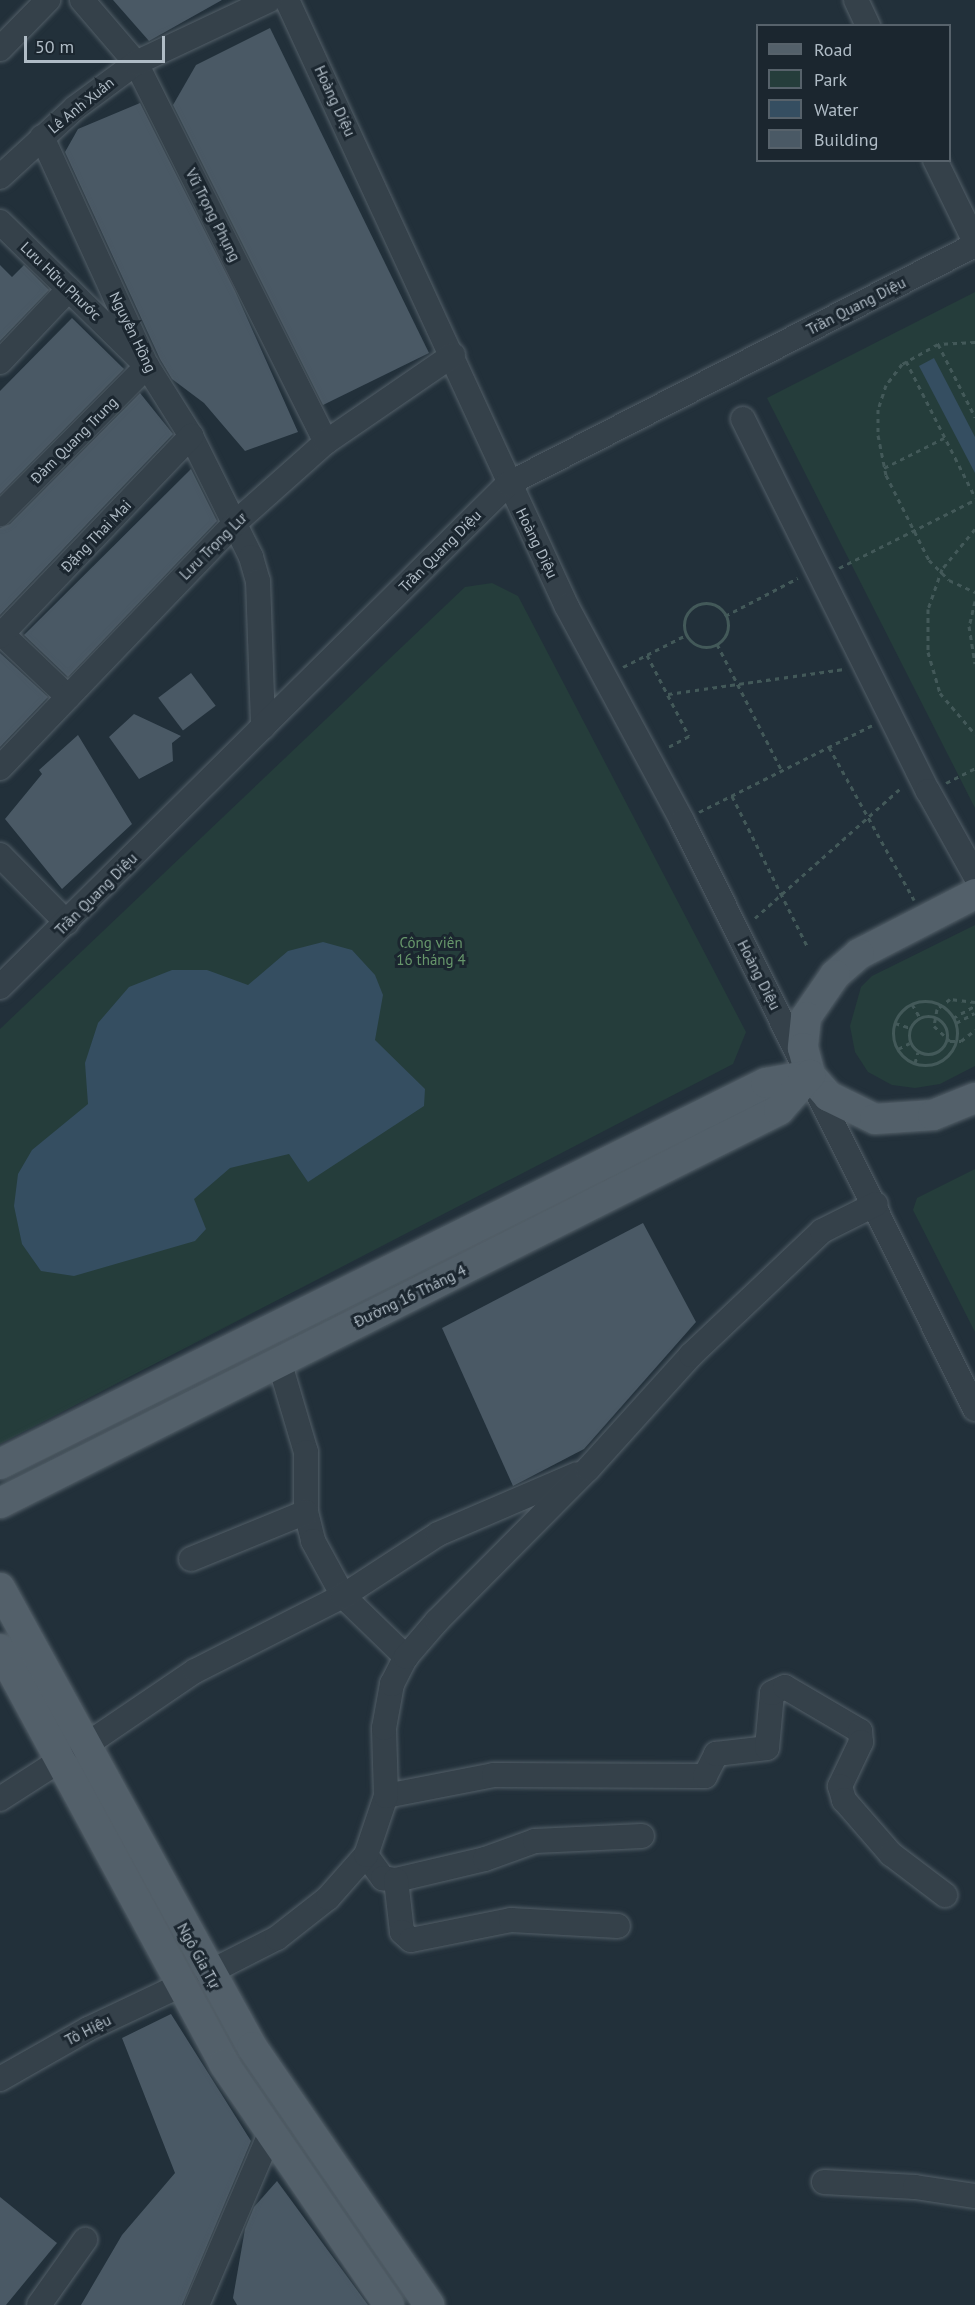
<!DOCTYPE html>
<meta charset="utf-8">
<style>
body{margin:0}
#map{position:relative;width:975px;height:2305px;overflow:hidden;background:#22303a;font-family:"PT Sans",sans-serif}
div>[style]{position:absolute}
.green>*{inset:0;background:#253d3b}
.water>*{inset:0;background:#354e61}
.building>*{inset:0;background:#4a5965;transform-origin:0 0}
.path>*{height:3px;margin-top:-1.5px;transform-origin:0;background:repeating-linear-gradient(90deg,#435959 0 4.5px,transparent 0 9px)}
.path>.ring{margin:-1.5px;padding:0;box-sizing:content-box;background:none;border:3px solid #435959;border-radius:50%}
.roads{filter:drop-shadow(0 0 2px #535f68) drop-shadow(0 0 2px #535f68)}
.minor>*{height:24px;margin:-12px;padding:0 12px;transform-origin:12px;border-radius:12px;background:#35414a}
.major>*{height:30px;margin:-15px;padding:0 15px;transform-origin:15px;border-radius:15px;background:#53606a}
span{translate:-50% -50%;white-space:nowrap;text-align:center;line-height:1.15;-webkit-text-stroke:6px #1b262f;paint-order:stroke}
.street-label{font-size:15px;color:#b0bcc6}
.park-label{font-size:15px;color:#67976b}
.legend{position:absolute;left:756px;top:24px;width:195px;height:138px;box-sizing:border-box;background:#1b262f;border:2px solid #57626b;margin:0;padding:8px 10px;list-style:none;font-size:18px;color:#b0bcc6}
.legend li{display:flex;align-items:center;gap:12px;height:30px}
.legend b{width:30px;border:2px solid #57626b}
.scale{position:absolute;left:24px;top:36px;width:141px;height:27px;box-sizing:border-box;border:3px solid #b0bcc6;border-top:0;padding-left:8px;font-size:18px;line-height:21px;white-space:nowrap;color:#b0bcc6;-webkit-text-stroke:4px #1b262f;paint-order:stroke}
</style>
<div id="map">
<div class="green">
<div style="clip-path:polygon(975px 292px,975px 808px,767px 398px)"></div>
<div style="clip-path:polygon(492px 583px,518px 596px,746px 1032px,733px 1064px,0 1444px,0 1029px,465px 587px)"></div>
<div style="clip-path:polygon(975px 925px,975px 1066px,940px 1084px,915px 1088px,892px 1085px,868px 1072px,855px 1052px,850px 1026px,861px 987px,872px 976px)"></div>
<div style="clip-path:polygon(975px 1169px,975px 1332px,913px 1210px,917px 1198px)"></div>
</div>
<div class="water">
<div style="clip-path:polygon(934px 358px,975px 437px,975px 473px,919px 366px)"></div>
<div style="clip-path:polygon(323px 942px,352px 950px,375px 975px,383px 995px,375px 1040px,425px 1089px,424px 1106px,308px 1182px,289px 1154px,230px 1168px,194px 1199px,206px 1229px,195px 1241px,74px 1276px,41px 1271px,22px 1244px,14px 1206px,18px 1174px,32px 1150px,88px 1104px,85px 1063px,98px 1023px,129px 987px,172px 970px,207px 970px,248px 985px,288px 951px)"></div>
</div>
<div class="building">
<div style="clip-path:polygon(113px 0,222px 0,149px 41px)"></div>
<div style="clip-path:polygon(270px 28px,429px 353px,323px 405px,173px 105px,196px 65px)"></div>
<div style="clip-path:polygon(140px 103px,235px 291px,298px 432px,245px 451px,204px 403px,172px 379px,160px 359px,65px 152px,78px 129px)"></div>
<div style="clip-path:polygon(0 265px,12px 277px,24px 265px,49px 290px,0 341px)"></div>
<div style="clip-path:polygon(72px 318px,124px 369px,0 494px,0 391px)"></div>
<div style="clip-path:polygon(140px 393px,173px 434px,0 615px,0 528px,10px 524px)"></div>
<div style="clip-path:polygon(191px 469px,217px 521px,68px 677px,24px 635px)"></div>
<div style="clip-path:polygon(0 653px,48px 697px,0 747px)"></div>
<div style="left:191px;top:673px;width:41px;height:41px;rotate:53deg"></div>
<div style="clip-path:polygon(134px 714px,181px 736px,172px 743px,173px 761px,139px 779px,109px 737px)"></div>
<div style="clip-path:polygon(78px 735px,132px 824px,62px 889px,5px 819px,42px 774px,39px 770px)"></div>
<div style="clip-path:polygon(643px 1223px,696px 1322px,584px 1449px,513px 1486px,442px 1328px)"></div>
<div style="clip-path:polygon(171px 2014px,251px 2141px,182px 2305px,81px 2305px,122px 2235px,175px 2173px,122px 2038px)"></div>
<div style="clip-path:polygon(277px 2181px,368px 2305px,237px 2305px,233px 2298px,245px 2229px,254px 2207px)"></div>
<div style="clip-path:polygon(0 2197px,57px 2243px,6px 2305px,0 2305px)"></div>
</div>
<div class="path">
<div style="left:975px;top:342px;width:37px;rotate:177deg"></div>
<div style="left:938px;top:344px;width:41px;rotate:150.9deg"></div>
<div style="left:902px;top:364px;width:26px;rotate:127deg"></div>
<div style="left:886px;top:385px;width:25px;rotate:108deg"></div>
<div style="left:878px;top:409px;width:26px;rotate:90deg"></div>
<div style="left:878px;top:435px;width:41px;rotate:78.7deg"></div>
<div style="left:886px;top:475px;width:95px;rotate:63.2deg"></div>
<div style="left:929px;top:560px;width:28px;rotate:45deg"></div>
<div style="left:949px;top:580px;width:29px;rotate:25deg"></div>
<div style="left:938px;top:344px;width:82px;rotate:63.1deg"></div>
<div style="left:906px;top:361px;width:153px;rotate:63.1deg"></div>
<div style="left:884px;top:468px;width:67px;rotate:-26.6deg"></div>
<div style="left:975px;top:529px;width:52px;rotate:129.5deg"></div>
<div style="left:942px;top:569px;width:42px;rotate:109.3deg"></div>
<div style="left:928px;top:609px;width:43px;rotate:90deg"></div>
<div style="left:928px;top:652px;width:43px;rotate:73.7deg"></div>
<div style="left:940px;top:693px;width:54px;rotate:49.5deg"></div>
<div style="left:839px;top:568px;width:152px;rotate:-26.6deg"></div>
<div style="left:975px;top:601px;width:26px;rotate:103deg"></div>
<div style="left:969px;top:626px;width:38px;rotate:81deg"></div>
<div class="ring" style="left:684px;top:603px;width:41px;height:41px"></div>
<div style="left:725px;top:616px;width:82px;rotate:-27.5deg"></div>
<div style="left:717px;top:644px;width:143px;rotate:62.9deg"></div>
<div style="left:647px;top:655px;width:91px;rotate:62.6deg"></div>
<div style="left:689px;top:736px;width:26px;rotate:152deg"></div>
<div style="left:623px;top:667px;width:71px;rotate:-26.9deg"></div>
<div style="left:668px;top:694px;width:178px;rotate:-8.1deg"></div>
<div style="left:829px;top:747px;width:175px;rotate:60.9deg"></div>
<div style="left:946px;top:783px;width:33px;rotate:-27deg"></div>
<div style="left:732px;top:796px;width:168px;rotate:63.4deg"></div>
<div style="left:699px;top:812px;width:195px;rotate:-26.6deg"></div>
<div style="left:755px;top:918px;width:197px;rotate:-41.7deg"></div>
<div class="ring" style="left:893px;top:1001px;width:61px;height:61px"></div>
<div style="left:975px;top:1002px;width:25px;rotate:-173deg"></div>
<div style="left:950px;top:999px;width:16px;rotate:142deg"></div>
<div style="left:937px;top:1009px;width:17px;rotate:100deg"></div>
<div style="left:934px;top:1026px;width:22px;rotate:43deg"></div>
<div style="left:950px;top:1041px;width:11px"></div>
<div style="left:961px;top:1041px;width:18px;rotate:-38deg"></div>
<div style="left:912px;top:1004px;width:16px;rotate:60deg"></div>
<div class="ring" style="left:909px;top:1016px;width:35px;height:35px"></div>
<div style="left:953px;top:1018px;width:25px;rotate:-29deg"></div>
<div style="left:895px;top:1023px;width:16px;rotate:18deg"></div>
<div style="left:956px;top:1023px;width:21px;rotate:-28deg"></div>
<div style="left:898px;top:1049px;width:13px;rotate:-27deg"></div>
<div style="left:915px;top:1063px;width:11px;rotate:-75deg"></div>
</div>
<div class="roads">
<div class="minor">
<div style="left:82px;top:0;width:83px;rotate:49.4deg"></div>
<div style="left:136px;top:63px;width:424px;rotate:63.4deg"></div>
<div style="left:287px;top:0;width:668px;rotate:65.24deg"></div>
<div style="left:567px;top:607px;width:243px;rotate:61.7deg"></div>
<div style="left:682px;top:821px;width:657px;rotate:63.51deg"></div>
<div style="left:856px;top:0;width:29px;rotate:65deg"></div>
<div style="left:0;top:49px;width:69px;rotate:-45.6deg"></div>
<div style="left:42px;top:137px;width:252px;rotate:65.4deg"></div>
<div style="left:147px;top:366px;width:83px;rotate:57.8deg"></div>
<div style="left:191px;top:436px;width:135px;rotate:63.6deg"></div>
<div style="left:251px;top:557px;width:25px;rotate:74deg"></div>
<div style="left:258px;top:581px;width:146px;rotate:88deg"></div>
<div style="left:935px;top:160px;width:91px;rotate:64deg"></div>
<div style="left:0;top:177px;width:102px;rotate:-42.6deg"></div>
<div style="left:75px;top:108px;width:76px;rotate:-36.4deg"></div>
<div style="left:136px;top:63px;width:147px;rotate:-25.3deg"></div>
<div style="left:0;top:222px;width:206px;rotate:44.4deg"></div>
<div style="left:147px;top:366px;width:209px;rotate:134.8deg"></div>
<div style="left:0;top:362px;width:100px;rotate:-46.6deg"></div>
<div style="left:743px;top:419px;width:415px;rotate:63.6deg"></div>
<div style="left:928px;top:791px;width:96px;rotate:60.8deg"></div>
<div style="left:0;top:632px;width:94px;rotate:43.7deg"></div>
<div style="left:0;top:636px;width:277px;rotate:-46.3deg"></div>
<div style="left:0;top:768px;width:339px;rotate:-46.2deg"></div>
<div style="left:235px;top:523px;width:122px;rotate:-41.7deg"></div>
<div style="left:326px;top:442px;width:154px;rotate:-34.4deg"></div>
<div style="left:0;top:855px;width:95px;rotate:45.4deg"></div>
<div style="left:0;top:987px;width:715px;rotate:-44.72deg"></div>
<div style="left:508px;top:484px;width:525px;rotate:-27.1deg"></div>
<div style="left:279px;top:1361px;width:95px;rotate:73.5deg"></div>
<div style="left:306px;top:1452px;width:60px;rotate:90deg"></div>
<div style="left:306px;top:1512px;width:30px;rotate:76deg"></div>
<div style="left:313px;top:1541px;width:63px;rotate:61.4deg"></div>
<div style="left:343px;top:1596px;width:88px;rotate:44.1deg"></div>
<div style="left:191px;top:1559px;width:124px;rotate:-22.2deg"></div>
<div style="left:83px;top:1747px;width:135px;rotate:-34.2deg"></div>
<div style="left:195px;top:1671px;width:166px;rotate:-26.9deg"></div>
<div style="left:343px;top:1596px;width:113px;rotate:-33.1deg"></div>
<div style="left:438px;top:1534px;width:151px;rotate:-23.3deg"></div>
<div style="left:386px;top:1796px;width:110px;rotate:-11deg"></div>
<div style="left:494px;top:1775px;width:211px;rotate:0.3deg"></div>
<div style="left:705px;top:1776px;width:25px;rotate:-63deg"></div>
<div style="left:716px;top:1754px;width:51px;rotate:-6.7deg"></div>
<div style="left:767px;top:1748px;width:55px;rotate:-84.8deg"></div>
<div style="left:772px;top:1693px;width:14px;rotate:-25deg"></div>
<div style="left:785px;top:1687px;width:87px;rotate:30.4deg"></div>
<div style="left:860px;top:1731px;width:11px;rotate:85deg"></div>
<div style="left:861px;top:1742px;width:49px;rotate:115.5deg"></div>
<div style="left:840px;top:1786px;width:15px;rotate:74deg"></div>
<div style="left:844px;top:1800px;width:72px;rotate:49deg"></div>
<div style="left:891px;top:1854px;width:68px;rotate:37.2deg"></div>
<div style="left:0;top:1799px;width:70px;rotate:-32.8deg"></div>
<div style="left:366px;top:1855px;width:29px;rotate:54deg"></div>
<div style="left:383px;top:1878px;width:13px;rotate:9deg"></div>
<div style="left:396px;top:1880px;width:91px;rotate:-13.3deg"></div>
<div style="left:485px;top:1859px;width:53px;rotate:-19.8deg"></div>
<div style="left:535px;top:1841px;width:107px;rotate:-2.7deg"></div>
<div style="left:396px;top:1880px;width:52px;rotate:83.4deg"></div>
<div style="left:402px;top:1932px;width:12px;rotate:42deg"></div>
<div style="left:411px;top:1940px;width:102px;rotate:-11.3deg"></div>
<div style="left:511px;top:1920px;width:107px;rotate:3.2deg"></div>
<div style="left:208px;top:1973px;width:77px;rotate:-26.9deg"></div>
<div style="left:277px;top:1938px;width:65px;rotate:-38.1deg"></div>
<div style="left:328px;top:1898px;width:57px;rotate:-48.5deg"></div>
<div style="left:366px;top:1855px;width:62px;rotate:-71.3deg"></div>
<div style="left:386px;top:1796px;width:68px;rotate:-91.7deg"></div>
<div style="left:384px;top:1728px;width:45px;rotate:-79.7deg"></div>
<div style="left:392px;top:1684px;width:30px;rotate:-63deg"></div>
<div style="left:406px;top:1657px;width:48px;rotate:-49.3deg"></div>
<div style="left:437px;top:1621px;width:214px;rotate:-45.2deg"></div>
<div style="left:588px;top:1469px;width:154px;rotate:-47.9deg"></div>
<div style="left:691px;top:1355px;width:180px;rotate:-43.4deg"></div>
<div style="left:822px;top:1231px;width:60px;rotate:-26.6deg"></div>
<div style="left:0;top:2079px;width:101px;rotate:-29.6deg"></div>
<div style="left:88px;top:2029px;width:101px;rotate:-25.3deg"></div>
<div style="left:824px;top:2182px;width:91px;rotate:3.1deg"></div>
<div style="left:915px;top:2187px;width:61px;rotate:8.5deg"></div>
<div style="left:39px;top:2305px;width:80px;rotate:-54.7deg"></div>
<div style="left:197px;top:2305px;width:184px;rotate:-66.9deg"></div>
</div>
<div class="major">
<div style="left:975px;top:894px;width:131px;rotate:152.7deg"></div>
<div style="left:859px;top:954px;width:32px;rotate:139deg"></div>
<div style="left:835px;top:975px;width:51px;rotate:124.6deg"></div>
<div style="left:806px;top:1017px;width:31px;rotate:96deg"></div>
<div style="left:803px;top:1048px;width:28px;rotate:75deg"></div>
<div style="left:810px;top:1075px;width:28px;rotate:49deg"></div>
<div style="left:828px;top:1096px;width:52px;rotate:26.1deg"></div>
<div style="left:875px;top:1119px;width:58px;rotate:-3.9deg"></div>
<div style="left:933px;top:1115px;width:45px;rotate:-22deg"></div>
<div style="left:0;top:1464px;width:856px;rotate:-26.45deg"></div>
<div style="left:766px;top:1083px;width:45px;rotate:-10.3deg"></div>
<div style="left:0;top:1503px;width:873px;rotate:-26.77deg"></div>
<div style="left:779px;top:1110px;width:47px;rotate:-48.5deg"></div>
<div style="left:0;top:1588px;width:524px;rotate:61.23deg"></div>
<div style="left:252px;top:2047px;width:313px;rotate:55.5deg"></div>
<div style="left:0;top:1649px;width:472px;rotate:61.6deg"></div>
<div style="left:224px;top:2064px;width:292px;rotate:55.6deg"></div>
</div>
</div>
<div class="street-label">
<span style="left:335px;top:101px;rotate:65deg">Hoàng Diệu</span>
<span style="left:81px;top:105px;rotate:-39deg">Lê Anh Xuân</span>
<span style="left:213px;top:215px;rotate:63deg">Vũ Trọng Phụng</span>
<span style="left:61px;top:281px;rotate:44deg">Lưu Hữu Phước</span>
<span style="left:856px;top:306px;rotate:-27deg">Trần Quang Diệu</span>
<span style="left:133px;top:332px;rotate:64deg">Nguyên Hồng</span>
<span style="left:74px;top:440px;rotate:-45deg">Đàm Quang Trung</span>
<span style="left:96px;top:536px;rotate:-46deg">Đặng Thai Mai</span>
<span style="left:537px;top:543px;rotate:64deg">Hoàng Diệu</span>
<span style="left:213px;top:546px;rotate:-45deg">Lưu Trọng Lư</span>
<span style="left:440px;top:551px;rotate:-45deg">Trần Quang Diệu</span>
<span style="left:96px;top:894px;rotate:-45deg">Trần Quang Diệu</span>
<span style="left:759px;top:975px;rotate:63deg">Hoàng Diệu</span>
<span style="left:410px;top:1296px;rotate:-26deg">Đường 16 Tháng 4</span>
<span style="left:199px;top:1956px;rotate:61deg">Ngô Gia Tự</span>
<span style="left:88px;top:2030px;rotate:-27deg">Tô Hiệu</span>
</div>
<div class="park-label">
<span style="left:431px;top:951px">Công viên<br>16 tháng 4</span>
</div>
<ul class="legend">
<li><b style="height:8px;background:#53606a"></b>Road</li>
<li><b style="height:16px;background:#253d3b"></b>Park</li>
<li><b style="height:16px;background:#354e61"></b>Water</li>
<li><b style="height:16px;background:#4a5965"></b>Building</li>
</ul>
<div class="scale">50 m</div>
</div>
